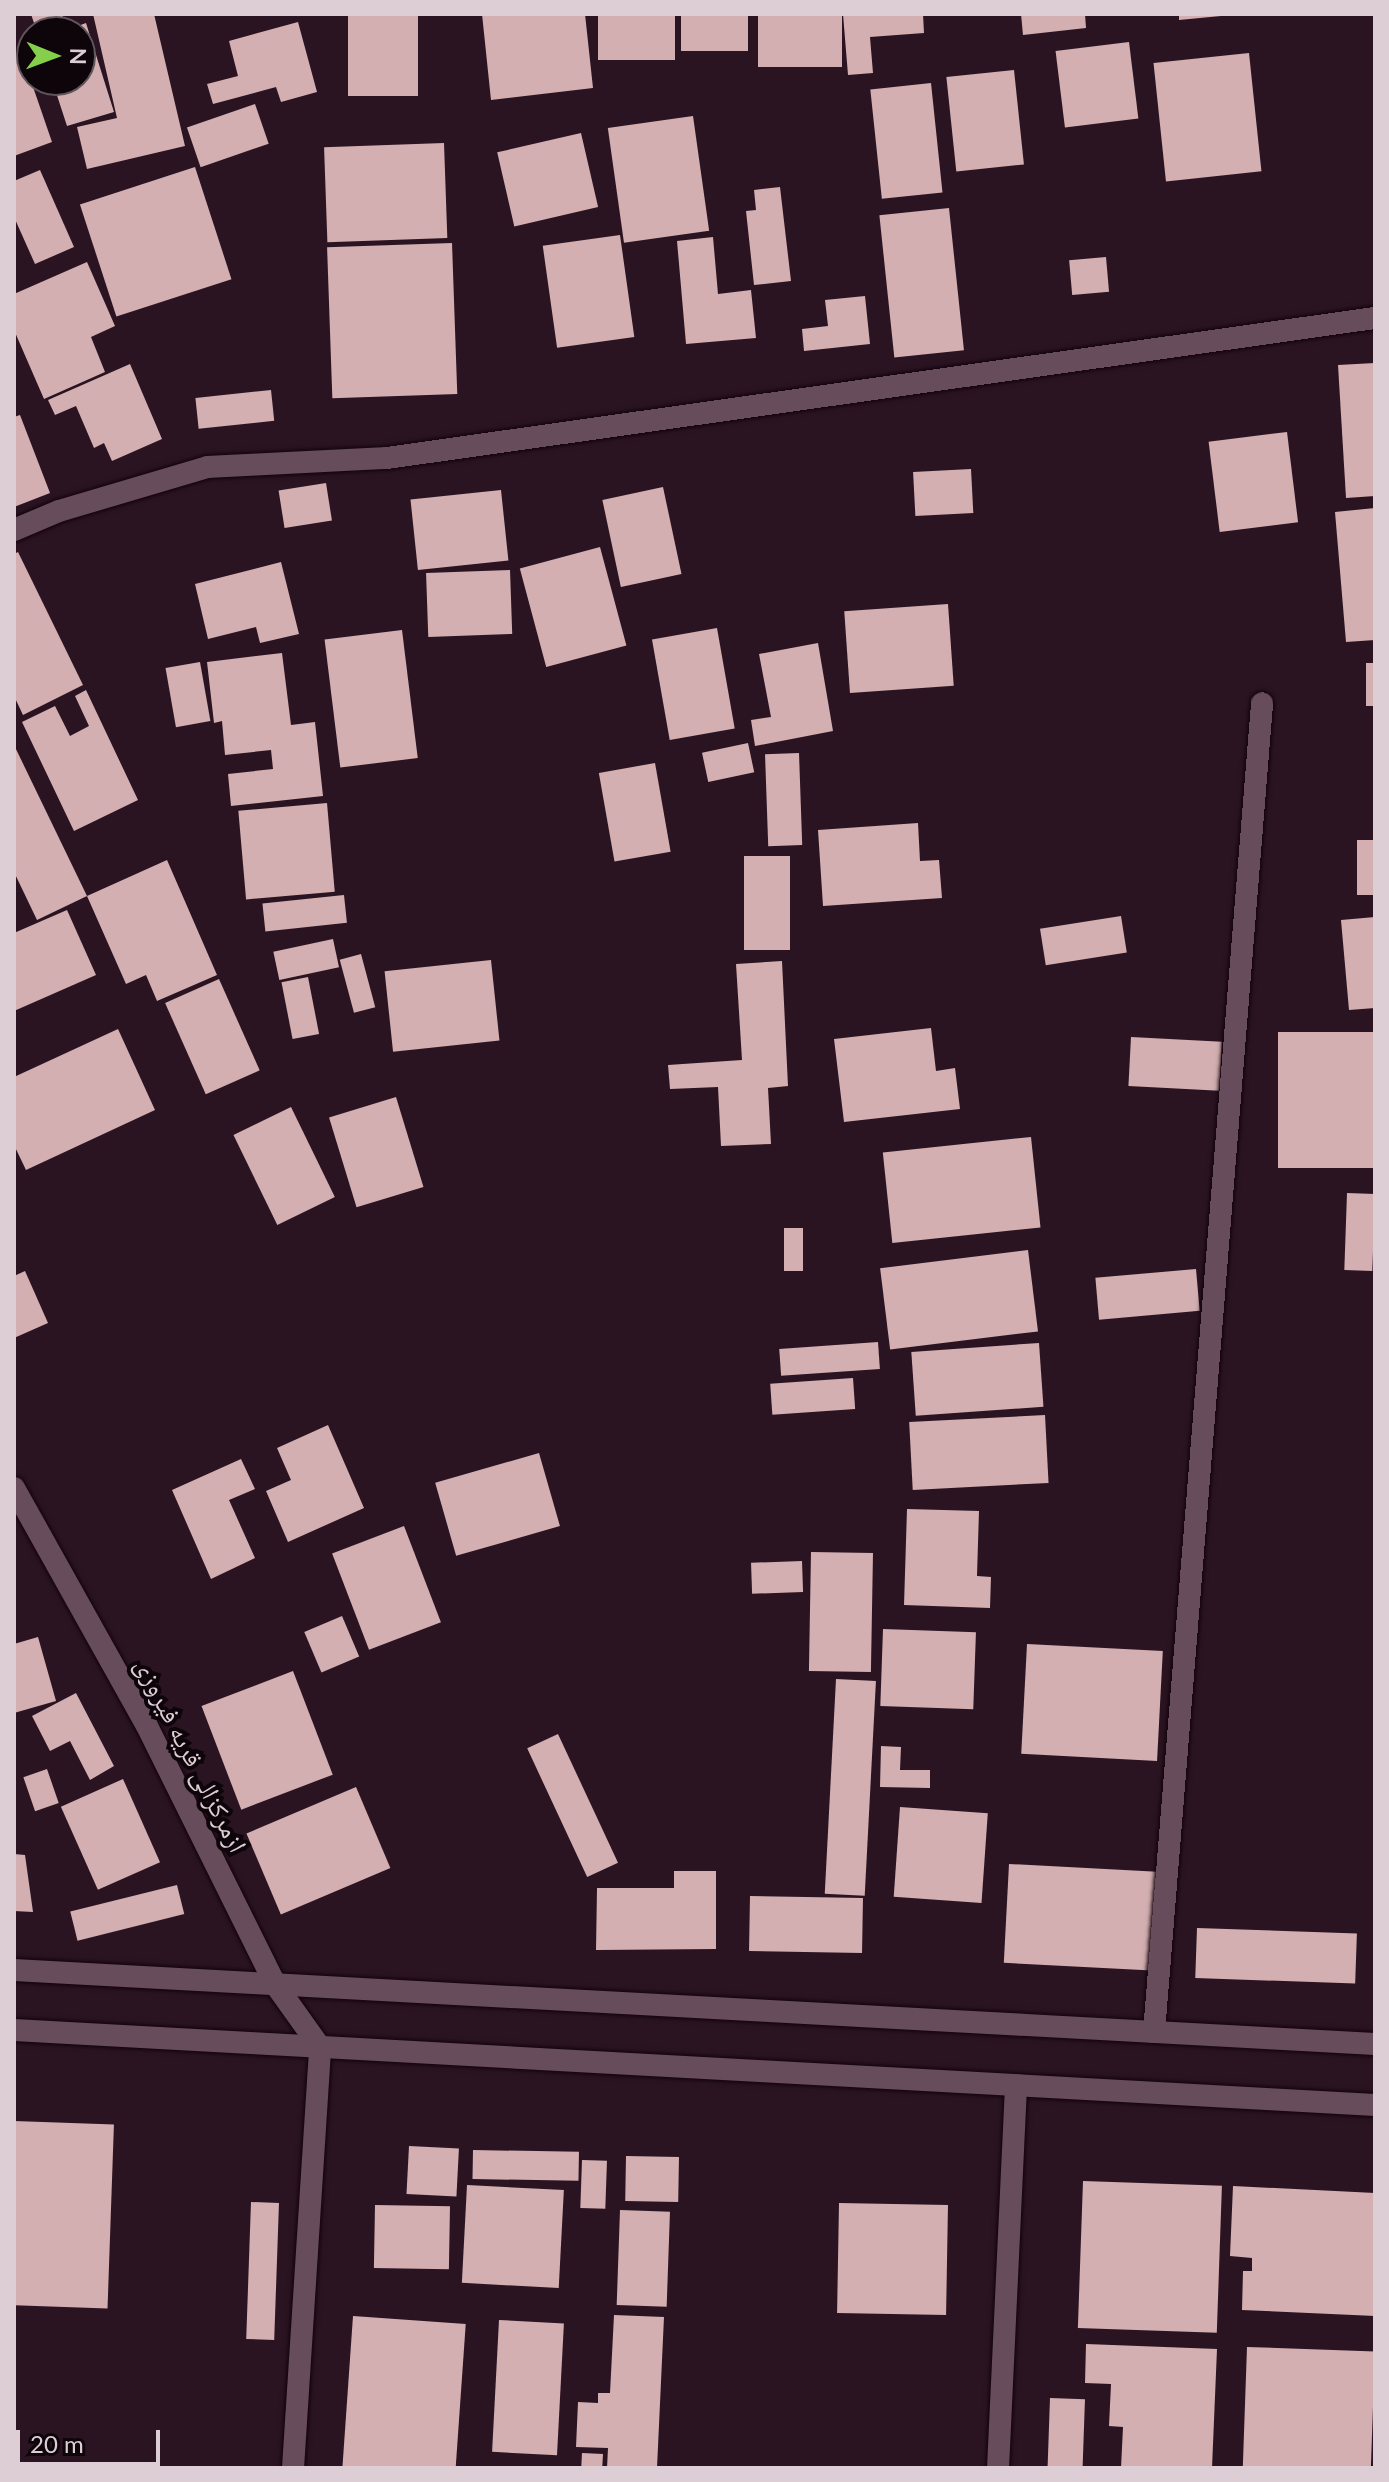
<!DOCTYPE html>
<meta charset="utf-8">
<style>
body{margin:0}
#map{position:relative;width:1389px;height:2482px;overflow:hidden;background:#2b1422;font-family:Lato,"Noto Naskh Arabic",sans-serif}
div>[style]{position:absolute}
.building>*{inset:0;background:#d3afb1;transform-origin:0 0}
.roads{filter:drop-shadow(0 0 2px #12020b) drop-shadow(0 0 2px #12020b)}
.minor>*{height:22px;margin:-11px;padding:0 11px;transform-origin:11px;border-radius:11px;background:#674c5c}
.tertiary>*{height:22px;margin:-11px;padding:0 11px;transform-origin:11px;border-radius:11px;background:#674c5c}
.secondary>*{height:22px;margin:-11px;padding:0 11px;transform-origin:11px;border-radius:11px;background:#674c5c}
span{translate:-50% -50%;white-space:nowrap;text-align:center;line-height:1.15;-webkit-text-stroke:8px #0d0509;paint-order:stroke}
.street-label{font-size:26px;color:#ddcdd5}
.frame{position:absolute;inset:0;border:16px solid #ddcdd5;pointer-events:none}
.north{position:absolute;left:16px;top:16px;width:80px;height:80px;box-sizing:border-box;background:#0d0509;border:2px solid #60555b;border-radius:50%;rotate:91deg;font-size:22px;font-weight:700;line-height:32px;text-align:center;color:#ddcdd5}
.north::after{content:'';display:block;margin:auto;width:28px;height:36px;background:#85cf4c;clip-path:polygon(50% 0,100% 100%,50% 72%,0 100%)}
.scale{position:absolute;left:16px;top:2430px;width:144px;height:36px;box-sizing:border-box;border:4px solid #ddcdd5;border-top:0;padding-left:10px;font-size:24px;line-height:28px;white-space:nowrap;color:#ddcdd5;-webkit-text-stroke:6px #0d0509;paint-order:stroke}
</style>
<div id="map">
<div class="building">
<div style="clip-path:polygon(31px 14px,62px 14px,67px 30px,86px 23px,114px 112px,67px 126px,52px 80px,80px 80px,80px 32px,37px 32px)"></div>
<div style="clip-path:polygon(93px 14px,154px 14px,185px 146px,87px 169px,77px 127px,117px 118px)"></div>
<div style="left:348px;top:14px;width:70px;height:82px"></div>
<div style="clip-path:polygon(482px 14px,585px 14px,593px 88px,491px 100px)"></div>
<div style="left:598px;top:14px;width:77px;height:46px"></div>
<div style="left:681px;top:14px;width:67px;height:37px"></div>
<div style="left:758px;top:14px;width:84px;height:53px"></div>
<div style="clip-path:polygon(843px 14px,923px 14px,924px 33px,870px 37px,873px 73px,848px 75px)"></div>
<div style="clip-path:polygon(1021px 14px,1085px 14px,1086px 28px,1023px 35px)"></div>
<div style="clip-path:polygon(1179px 14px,1221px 14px,1221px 16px,1179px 20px)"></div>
<div style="clip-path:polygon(298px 22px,317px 92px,281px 102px,276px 87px,213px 104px,207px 84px,238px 76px,229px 41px)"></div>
<div style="left:1129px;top:42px;width:77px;height:74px;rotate:83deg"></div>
<div style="clip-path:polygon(21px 52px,52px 142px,14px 156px,14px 55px)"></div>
<div style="left:1249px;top:53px;width:119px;height:96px;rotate:84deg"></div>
<div style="left:1014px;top:70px;width:95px;height:68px;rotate:84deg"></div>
<div style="left:931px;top:83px;width:110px;height:61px;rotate:84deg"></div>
<div style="left:255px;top:104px;width:42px;height:72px;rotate:71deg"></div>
<div style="left:693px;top:116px;width:116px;height:86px;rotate:82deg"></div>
<div style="left:581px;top:133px;width:76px;height:86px;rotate:77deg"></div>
<div style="left:444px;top:143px;width:95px;height:120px;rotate:88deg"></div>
<div style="left:195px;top:167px;width:118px;height:121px;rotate:72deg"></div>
<div style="clip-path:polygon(40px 170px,74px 247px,35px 264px,14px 217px,14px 181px)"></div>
<div style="clip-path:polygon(780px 187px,791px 281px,754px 285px,746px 211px,756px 210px,754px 190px)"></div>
<div style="left:949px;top:208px;width:143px;height:70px;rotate:84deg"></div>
<div style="left:620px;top:235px;width:103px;height:78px;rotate:82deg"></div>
<div style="clip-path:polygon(713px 237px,718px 294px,751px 290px,756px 338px,686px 344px,677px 241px)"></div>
<div style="left:452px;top:243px;width:151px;height:125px;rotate:88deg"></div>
<div style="left:1106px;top:257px;width:35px;height:37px;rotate:85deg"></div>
<div style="clip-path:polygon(87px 262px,115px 326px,91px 337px,105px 372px,44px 399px,14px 330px,14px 294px)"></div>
<div style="clip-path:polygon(865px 296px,870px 344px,804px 351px,802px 329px,828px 326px,825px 300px)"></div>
<div style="clip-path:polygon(1375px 363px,1375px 496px,1346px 498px,1338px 365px)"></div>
<div style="clip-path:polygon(130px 364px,162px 439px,112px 461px,104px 443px,94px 448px,76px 406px,55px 415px,48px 400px)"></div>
<div style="left:271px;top:390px;width:31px;height:76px;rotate:84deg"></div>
<div style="clip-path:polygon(20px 415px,50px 493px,14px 507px,14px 417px)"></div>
<div style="left:1287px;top:432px;width:91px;height:79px;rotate:83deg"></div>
<div style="left:971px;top:469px;width:44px;height:58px;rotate:87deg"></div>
<div style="left:326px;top:483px;width:38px;height:48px;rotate:81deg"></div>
<div style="left:663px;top:487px;width:89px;height:62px;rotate:78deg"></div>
<div style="left:501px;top:490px;width:71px;height:91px;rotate:84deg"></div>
<div style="clip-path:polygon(1375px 508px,1375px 640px,1346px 642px,1335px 512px)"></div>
<div style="left:600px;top:547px;width:102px;height:83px;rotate:75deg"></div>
<div style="clip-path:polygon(18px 552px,83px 685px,23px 715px,14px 696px,14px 554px)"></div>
<div style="clip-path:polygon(281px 562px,299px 634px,260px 643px,256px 627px,208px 639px,195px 584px)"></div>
<div style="left:510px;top:570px;width:64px;height:84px;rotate:88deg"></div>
<div style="left:948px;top:604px;width:82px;height:104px;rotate:86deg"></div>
<div style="left:717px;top:628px;width:102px;height:66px;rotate:80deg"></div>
<div style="left:402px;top:630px;width:129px;height:78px;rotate:83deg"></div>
<div style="clip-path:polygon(818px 643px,833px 731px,755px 746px,751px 720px,771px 717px,759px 654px)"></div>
<div style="clip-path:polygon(282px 653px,291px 725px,315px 722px,323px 796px,231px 806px,228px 774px,273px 769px,271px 750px,225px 755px,222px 721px,214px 723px,207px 662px)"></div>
<div style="left:200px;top:662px;width:60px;height:35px;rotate:80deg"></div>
<div style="left:1366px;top:663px;width:9px;height:43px"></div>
<div style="clip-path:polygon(86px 690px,138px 800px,74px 831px,22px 722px,55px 706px,70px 736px,89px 726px,75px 696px)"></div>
<div style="left:748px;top:743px;width:30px;height:47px;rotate:78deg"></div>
<div style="clip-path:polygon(14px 745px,87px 896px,37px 920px,14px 872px)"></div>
<div style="left:799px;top:753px;width:92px;height:34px;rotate:88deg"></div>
<div style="left:655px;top:763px;width:90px;height:57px;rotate:80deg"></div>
<div style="left:327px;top:803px;width:89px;height:89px;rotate:85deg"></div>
<div style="clip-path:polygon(918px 823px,920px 861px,939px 860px,942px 898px,823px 906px,818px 830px)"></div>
<div style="left:1375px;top:840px;width:55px;height:18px;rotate:90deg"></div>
<div style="left:744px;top:856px;width:46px;height:94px"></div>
<div style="clip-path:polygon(167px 860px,217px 975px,157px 1001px,146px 975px,126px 984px,87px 896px)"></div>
<div style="left:344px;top:895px;width:28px;height:82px;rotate:84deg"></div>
<div style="clip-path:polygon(67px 910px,96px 975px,14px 1011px,14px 933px)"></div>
<div style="left:1121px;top:916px;width:37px;height:82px;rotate:81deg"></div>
<div style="clip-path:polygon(1375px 917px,1375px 1008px,1349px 1010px,1341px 920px)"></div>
<div style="left:333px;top:939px;width:29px;height:61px;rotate:78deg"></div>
<div style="left:361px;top:954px;width:55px;height:22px;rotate:75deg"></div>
<div style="left:491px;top:960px;width:81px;height:107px;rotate:84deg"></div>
<div style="clip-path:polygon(782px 961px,788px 1086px,768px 1088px,771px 1144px,721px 1146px,718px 1087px,670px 1089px,668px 1065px,742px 1060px,736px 964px)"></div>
<div style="left:308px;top:977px;width:58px;height:27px;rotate:79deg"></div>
<div style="left:219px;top:979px;width:100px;height:59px;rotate:66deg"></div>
<div style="clip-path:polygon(931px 1028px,936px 1071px,955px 1068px,960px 1109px,844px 1122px,834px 1039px)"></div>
<div style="clip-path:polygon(118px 1029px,155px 1110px,26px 1170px,14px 1145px,14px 1077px)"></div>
<div style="left:1375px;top:1032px;width:136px;height:97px;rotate:90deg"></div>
<div style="left:1131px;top:1037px;width:91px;height:49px;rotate:3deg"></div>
<div style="left:396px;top:1097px;width:94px;height:70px;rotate:73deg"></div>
<div style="left:291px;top:1107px;width:100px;height:64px;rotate:64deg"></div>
<div style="left:1031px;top:1137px;width:91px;height:149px;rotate:84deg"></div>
<div style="left:1347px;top:1193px;width:28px;height:77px;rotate:2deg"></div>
<div style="left:784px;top:1228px;width:19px;height:43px"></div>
<div style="left:1028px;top:1250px;width:82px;height:149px;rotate:83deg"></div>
<div style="left:1196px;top:1269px;width:42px;height:101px;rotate:85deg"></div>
<div style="clip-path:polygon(25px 1271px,48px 1323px,14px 1338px,14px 1276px)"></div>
<div style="left:878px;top:1342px;width:27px;height:99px;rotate:86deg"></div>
<div style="left:1039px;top:1343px;width:64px;height:128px;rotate:86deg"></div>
<div style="left:853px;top:1378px;width:31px;height:83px;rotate:86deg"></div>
<div style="left:1045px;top:1415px;width:68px;height:136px;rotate:87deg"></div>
<div style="clip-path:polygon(328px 1425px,364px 1508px,288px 1542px,266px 1491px,291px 1480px,277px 1448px)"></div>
<div style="left:539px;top:1453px;width:76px;height:108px;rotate:74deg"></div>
<div style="clip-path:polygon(241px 1459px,255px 1489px,229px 1500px,255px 1558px,211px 1579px,172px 1490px)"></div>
<div style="clip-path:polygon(907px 1509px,979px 1511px,977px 1576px,991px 1577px,990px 1608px,904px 1605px)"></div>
<div style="left:404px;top:1526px;width:103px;height:77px;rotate:69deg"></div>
<div style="left:811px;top:1552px;width:62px;height:119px;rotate:1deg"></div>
<div style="left:802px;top:1561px;width:31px;height:51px;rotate:88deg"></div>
<div style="left:342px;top:1616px;width:44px;height:41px;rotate:67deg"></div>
<div style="left:883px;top:1629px;width:93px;height:77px;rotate:2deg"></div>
<div style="clip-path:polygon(38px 1637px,56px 1701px,14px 1713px,14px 1644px)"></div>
<div style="left:1027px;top:1644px;width:136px;height:110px;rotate:3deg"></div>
<div style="left:293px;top:1671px;width:111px;height:98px;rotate:69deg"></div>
<div style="left:836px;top:1679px;width:40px;height:215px;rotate:3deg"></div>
<div style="clip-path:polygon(76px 1693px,114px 1766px,90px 1780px,70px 1741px,50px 1751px,32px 1716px)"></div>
<div style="left:558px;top:1734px;width:142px;height:34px;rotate:65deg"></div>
<div style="clip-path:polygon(881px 1746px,901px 1747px,900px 1770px,930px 1770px,930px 1788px,880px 1787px)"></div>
<div style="left:47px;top:1769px;width:36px;height:25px;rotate:71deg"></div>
<div style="left:123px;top:1779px;width:91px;height:68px;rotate:66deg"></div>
<div style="left:356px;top:1787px;width:88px;height:119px;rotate:67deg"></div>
<div style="left:900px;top:1807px;width:88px;height:90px;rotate:4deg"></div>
<div style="clip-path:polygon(14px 1854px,25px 1855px,33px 1912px,14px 1911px)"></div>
<div style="left:1009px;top:1864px;width:153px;height:99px;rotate:3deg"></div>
<div style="clip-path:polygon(674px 1871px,716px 1871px,716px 1949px,596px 1950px,597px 1888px,674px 1888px)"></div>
<div style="left:177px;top:1885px;width:30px;height:110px;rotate:76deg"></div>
<div style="left:750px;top:1896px;width:113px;height:55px;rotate:1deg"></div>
<div style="left:1197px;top:1928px;width:160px;height:50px;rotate:2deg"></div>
<div style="left:14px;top:2121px;width:100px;height:184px;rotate:2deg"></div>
<div style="left:409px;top:2146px;width:50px;height:48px;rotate:3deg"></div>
<div style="left:473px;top:2150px;width:106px;height:29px;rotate:1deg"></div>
<div style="left:626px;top:2156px;width:53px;height:45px;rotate:1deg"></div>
<div style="left:582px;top:2160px;width:25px;height:48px;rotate:2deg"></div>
<div style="left:1083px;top:2181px;width:139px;height:147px;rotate:2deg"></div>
<div style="left:467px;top:2185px;width:97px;height:98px;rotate:3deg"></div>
<div style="clip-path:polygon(1233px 2186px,1375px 2193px,1375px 2316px,1242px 2310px,1243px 2271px,1252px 2271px,1252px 2258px,1230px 2256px)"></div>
<div style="left:251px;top:2202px;width:28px;height:137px;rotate:2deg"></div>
<div style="left:839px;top:2203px;width:109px;height:110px;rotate:1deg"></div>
<div style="left:375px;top:2205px;width:75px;height:63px;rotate:1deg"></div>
<div style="left:620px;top:2210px;width:50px;height:95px;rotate:2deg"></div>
<div style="clip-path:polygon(614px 2315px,664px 2317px,657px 2468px,607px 2468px,608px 2448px,576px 2447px,578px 2402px,598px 2403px,598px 2393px,610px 2393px)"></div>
<div style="left:353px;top:2316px;width:113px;height:151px;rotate:4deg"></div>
<div style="left:499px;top:2320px;width:65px;height:132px;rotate:3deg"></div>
<div style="clip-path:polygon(1086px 2344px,1217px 2349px,1212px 2468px,1121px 2468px,1123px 2427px,1109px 2426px,1111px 2384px,1085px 2383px)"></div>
<div style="left:1247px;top:2347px;width:128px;height:121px;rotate:2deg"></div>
<div style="left:1050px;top:2398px;width:35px;height:70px;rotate:2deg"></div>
<div style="left:582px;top:2453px;width:21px;height:15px;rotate:3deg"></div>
</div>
<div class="roads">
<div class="minor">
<div style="left:14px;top:530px;width:49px;rotate:-22.9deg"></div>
<div style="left:59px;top:511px;width:155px;rotate:-16.5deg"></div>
<div style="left:208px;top:467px;width:179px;rotate:-2.9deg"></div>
<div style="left:387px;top:458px;width:998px;rotate:-8.07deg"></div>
<div style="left:1154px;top:2032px;width:1333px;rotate:-85.35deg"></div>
<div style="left:293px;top:2468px;width:422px;rotate:-86.3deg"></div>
<div style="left:998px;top:2468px;width:383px;rotate:-87.3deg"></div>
</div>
<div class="tertiary">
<div style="left:14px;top:1488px;width:270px;rotate:60.8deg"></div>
<div style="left:146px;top:1724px;width:290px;rotate:63.6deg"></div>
<div style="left:275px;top:1984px;width:77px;rotate:54.5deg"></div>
</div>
<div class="secondary">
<div style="left:14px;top:1970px;width:1363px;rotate:3.11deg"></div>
<div style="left:14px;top:2030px;width:1363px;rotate:3.15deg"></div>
</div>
</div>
<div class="street-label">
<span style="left:191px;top:1755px;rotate:63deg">ازمرکزالی قریه فیروزی</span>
</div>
<div class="frame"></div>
<div class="north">N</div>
<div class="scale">20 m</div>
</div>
